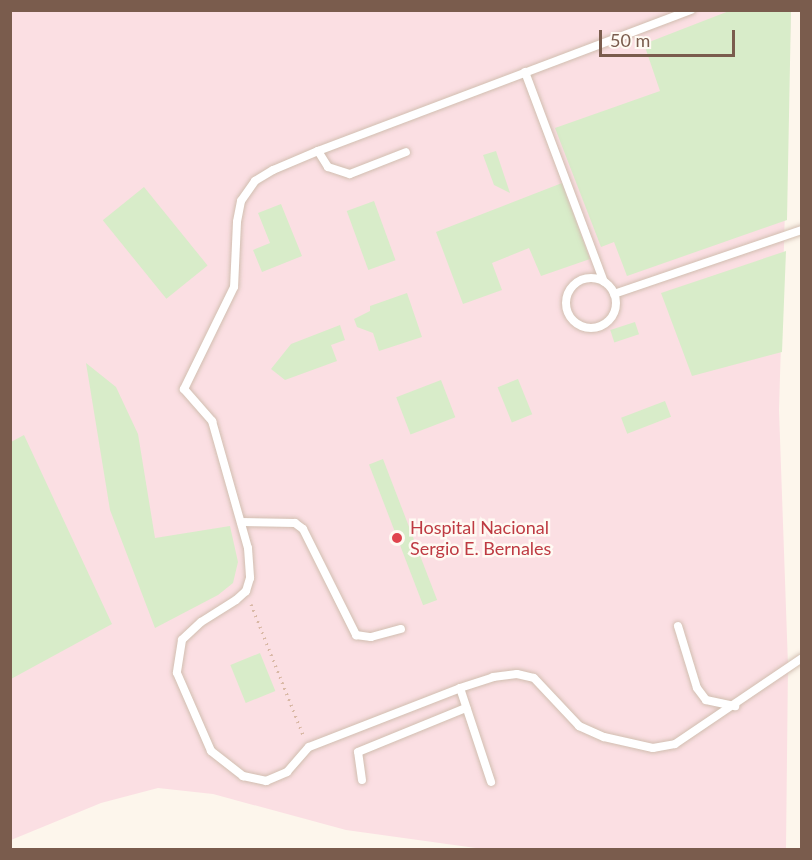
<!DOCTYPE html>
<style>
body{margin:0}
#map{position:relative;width:812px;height:860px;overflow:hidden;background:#fdf6ec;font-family:Lato,sans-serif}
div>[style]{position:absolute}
.medical>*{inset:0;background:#fbdfe3}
.green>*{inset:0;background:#d8ecc9;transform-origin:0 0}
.path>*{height:3px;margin-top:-1.5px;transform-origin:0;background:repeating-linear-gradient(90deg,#d9b8a5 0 1.5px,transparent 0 6px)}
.roads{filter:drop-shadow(0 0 2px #d1beb0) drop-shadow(0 0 2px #d1beb0)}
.service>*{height:8px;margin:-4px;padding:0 4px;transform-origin:4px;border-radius:4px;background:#fff}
.service>.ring{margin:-4px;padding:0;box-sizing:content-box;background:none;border:8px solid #fff;border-radius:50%}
.dots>*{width:16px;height:16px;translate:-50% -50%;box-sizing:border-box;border:3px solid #fffaf3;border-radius:50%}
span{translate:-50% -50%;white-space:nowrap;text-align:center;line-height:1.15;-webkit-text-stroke:5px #fffaf3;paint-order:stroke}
.health-label{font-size:18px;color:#be3a42}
.left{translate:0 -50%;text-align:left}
.frame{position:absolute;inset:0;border:12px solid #7a5c4d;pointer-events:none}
.scale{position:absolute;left:599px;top:30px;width:136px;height:27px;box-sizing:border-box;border:3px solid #7a5c4d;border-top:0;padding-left:8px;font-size:18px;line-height:21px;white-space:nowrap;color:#7a5c4d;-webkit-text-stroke:4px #fffaf3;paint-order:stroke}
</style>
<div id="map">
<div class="medical">
<div style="clip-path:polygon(10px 11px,791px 11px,779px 410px,788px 665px,786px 849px,483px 849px,346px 830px,213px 794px,158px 788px,101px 803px,11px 840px)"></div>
</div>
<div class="green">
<div style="clip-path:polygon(729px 11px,791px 11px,787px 220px,627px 276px,614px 242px,601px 247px,555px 128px,660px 91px,644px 44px)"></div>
<div style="clip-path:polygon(496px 151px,510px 193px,494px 185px,483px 155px)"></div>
<div style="clip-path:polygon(562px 183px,590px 259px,541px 276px,529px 248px,492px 263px,502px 290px,463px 304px,436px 232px)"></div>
<div style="left:144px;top:187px;width:101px;height:53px;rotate:51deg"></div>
<div style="left:374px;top:201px;width:63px;height:29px;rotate:70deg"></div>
<div style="clip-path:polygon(281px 204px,302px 256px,262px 272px,253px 250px,270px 243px,258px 213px)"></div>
<div style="clip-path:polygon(786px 251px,782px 352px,692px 376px,661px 293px)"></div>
<div style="clip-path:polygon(407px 293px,422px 337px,379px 351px,373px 333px,357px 327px,354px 319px,370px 311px,370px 306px)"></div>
<div style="left:635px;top:322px;width:13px;height:26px;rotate:72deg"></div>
<div style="clip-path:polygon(340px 325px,345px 340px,331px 345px,337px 361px,285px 380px,271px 369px,291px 344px)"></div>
<div style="clip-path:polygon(86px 363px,116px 387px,138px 434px,155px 538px,230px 526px,238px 562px,233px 583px,218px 595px,155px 628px,110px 510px)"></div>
<div style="left:518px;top:379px;width:38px;height:22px;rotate:68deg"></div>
<div style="left:441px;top:380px;width:40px;height:48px;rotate:69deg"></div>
<div style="left:665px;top:401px;width:17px;height:47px;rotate:69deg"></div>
<div style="clip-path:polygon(24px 435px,112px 624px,11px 679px,11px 442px)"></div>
<div style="left:383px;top:459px;width:151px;height:15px;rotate:69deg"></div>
<div style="left:260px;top:653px;width:41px;height:32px;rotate:68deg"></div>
</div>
<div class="path">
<div style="left:251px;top:604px;width:143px;rotate:68.3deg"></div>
</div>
<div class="roads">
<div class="service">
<div style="left:691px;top:10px;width:399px;rotate:159.3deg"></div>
<div style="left:318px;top:151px;width:49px;rotate:157.1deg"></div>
<div style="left:273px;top:170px;width:21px;rotate:149deg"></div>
<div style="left:255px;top:181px;width:24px;rotate:125deg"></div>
<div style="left:241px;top:201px;width:21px;rotate:101deg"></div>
<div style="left:237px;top:222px;width:65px;rotate:92.6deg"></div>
<div style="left:234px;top:287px;width:114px;rotate:116.1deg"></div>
<div style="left:184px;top:389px;width:43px;rotate:48.8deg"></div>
<div style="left:212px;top:421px;width:132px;rotate:74.2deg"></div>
<div style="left:248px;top:548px;width:30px;rotate:86deg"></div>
<div style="left:250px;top:578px;width:14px;rotate:107deg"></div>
<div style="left:246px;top:591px;width:13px;rotate:138deg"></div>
<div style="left:236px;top:600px;width:41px;rotate:147.8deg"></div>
<div style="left:201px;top:622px;width:26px;rotate:137deg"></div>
<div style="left:182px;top:640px;width:33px;rotate:99deg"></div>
<div style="left:177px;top:673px;width:85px;rotate:66.4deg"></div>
<div style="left:211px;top:751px;width:41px;rotate:38deg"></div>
<div style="left:243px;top:776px;width:24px;rotate:12deg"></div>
<div style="left:266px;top:781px;width:23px;rotate:-23deg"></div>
<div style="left:287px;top:772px;width:33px;rotate:-49deg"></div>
<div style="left:309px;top:747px;width:162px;rotate:-21.3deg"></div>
<div style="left:460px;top:688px;width:35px;rotate:-18deg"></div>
<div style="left:493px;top:677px;width:24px;rotate:-7deg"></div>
<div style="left:517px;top:674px;width:17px;rotate:13deg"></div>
<div style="left:534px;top:678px;width:66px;rotate:46.8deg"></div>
<div style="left:579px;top:726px;width:27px;rotate:24deg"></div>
<div style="left:604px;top:737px;width:50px;rotate:12.7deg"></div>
<div style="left:653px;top:748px;width:22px;rotate:-10deg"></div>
<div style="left:675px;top:744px;width:153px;rotate:-34.1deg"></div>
<div style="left:525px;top:72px;width:224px;rotate:69.4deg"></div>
<div style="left:318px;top:151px;width:19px;rotate:58deg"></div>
<div style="left:328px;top:167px;width:23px;rotate:18deg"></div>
<div style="left:350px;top:174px;width:60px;rotate:-21.4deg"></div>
<div class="ring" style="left:566px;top:278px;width:42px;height:42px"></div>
<div style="left:614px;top:294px;width:199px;rotate:-18.8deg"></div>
<div style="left:241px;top:522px;width:54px;rotate:1.1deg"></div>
<div style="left:295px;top:523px;width:10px;rotate:37deg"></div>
<div style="left:303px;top:529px;width:119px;rotate:63.4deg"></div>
<div style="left:356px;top:635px;width:15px;rotate:8deg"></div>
<div style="left:371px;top:637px;width:31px;rotate:-15deg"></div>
<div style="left:678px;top:626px;width:65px;rotate:73deg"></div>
<div style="left:697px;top:688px;width:15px;rotate:53deg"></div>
<div style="left:706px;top:700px;width:30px;rotate:12deg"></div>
<div style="left:460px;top:688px;width:99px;rotate:71.7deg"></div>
<div style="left:362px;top:780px;width:28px;rotate:-98deg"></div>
<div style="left:358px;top:752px;width:117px;rotate:-22.2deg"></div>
</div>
</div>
<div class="dots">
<div style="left:397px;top:538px;background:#e0444e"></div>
</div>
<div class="health-label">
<span class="left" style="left:410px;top:538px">Hospital Nacional<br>Sergio E. Bernales</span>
</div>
<div class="frame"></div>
<div class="scale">50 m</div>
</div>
